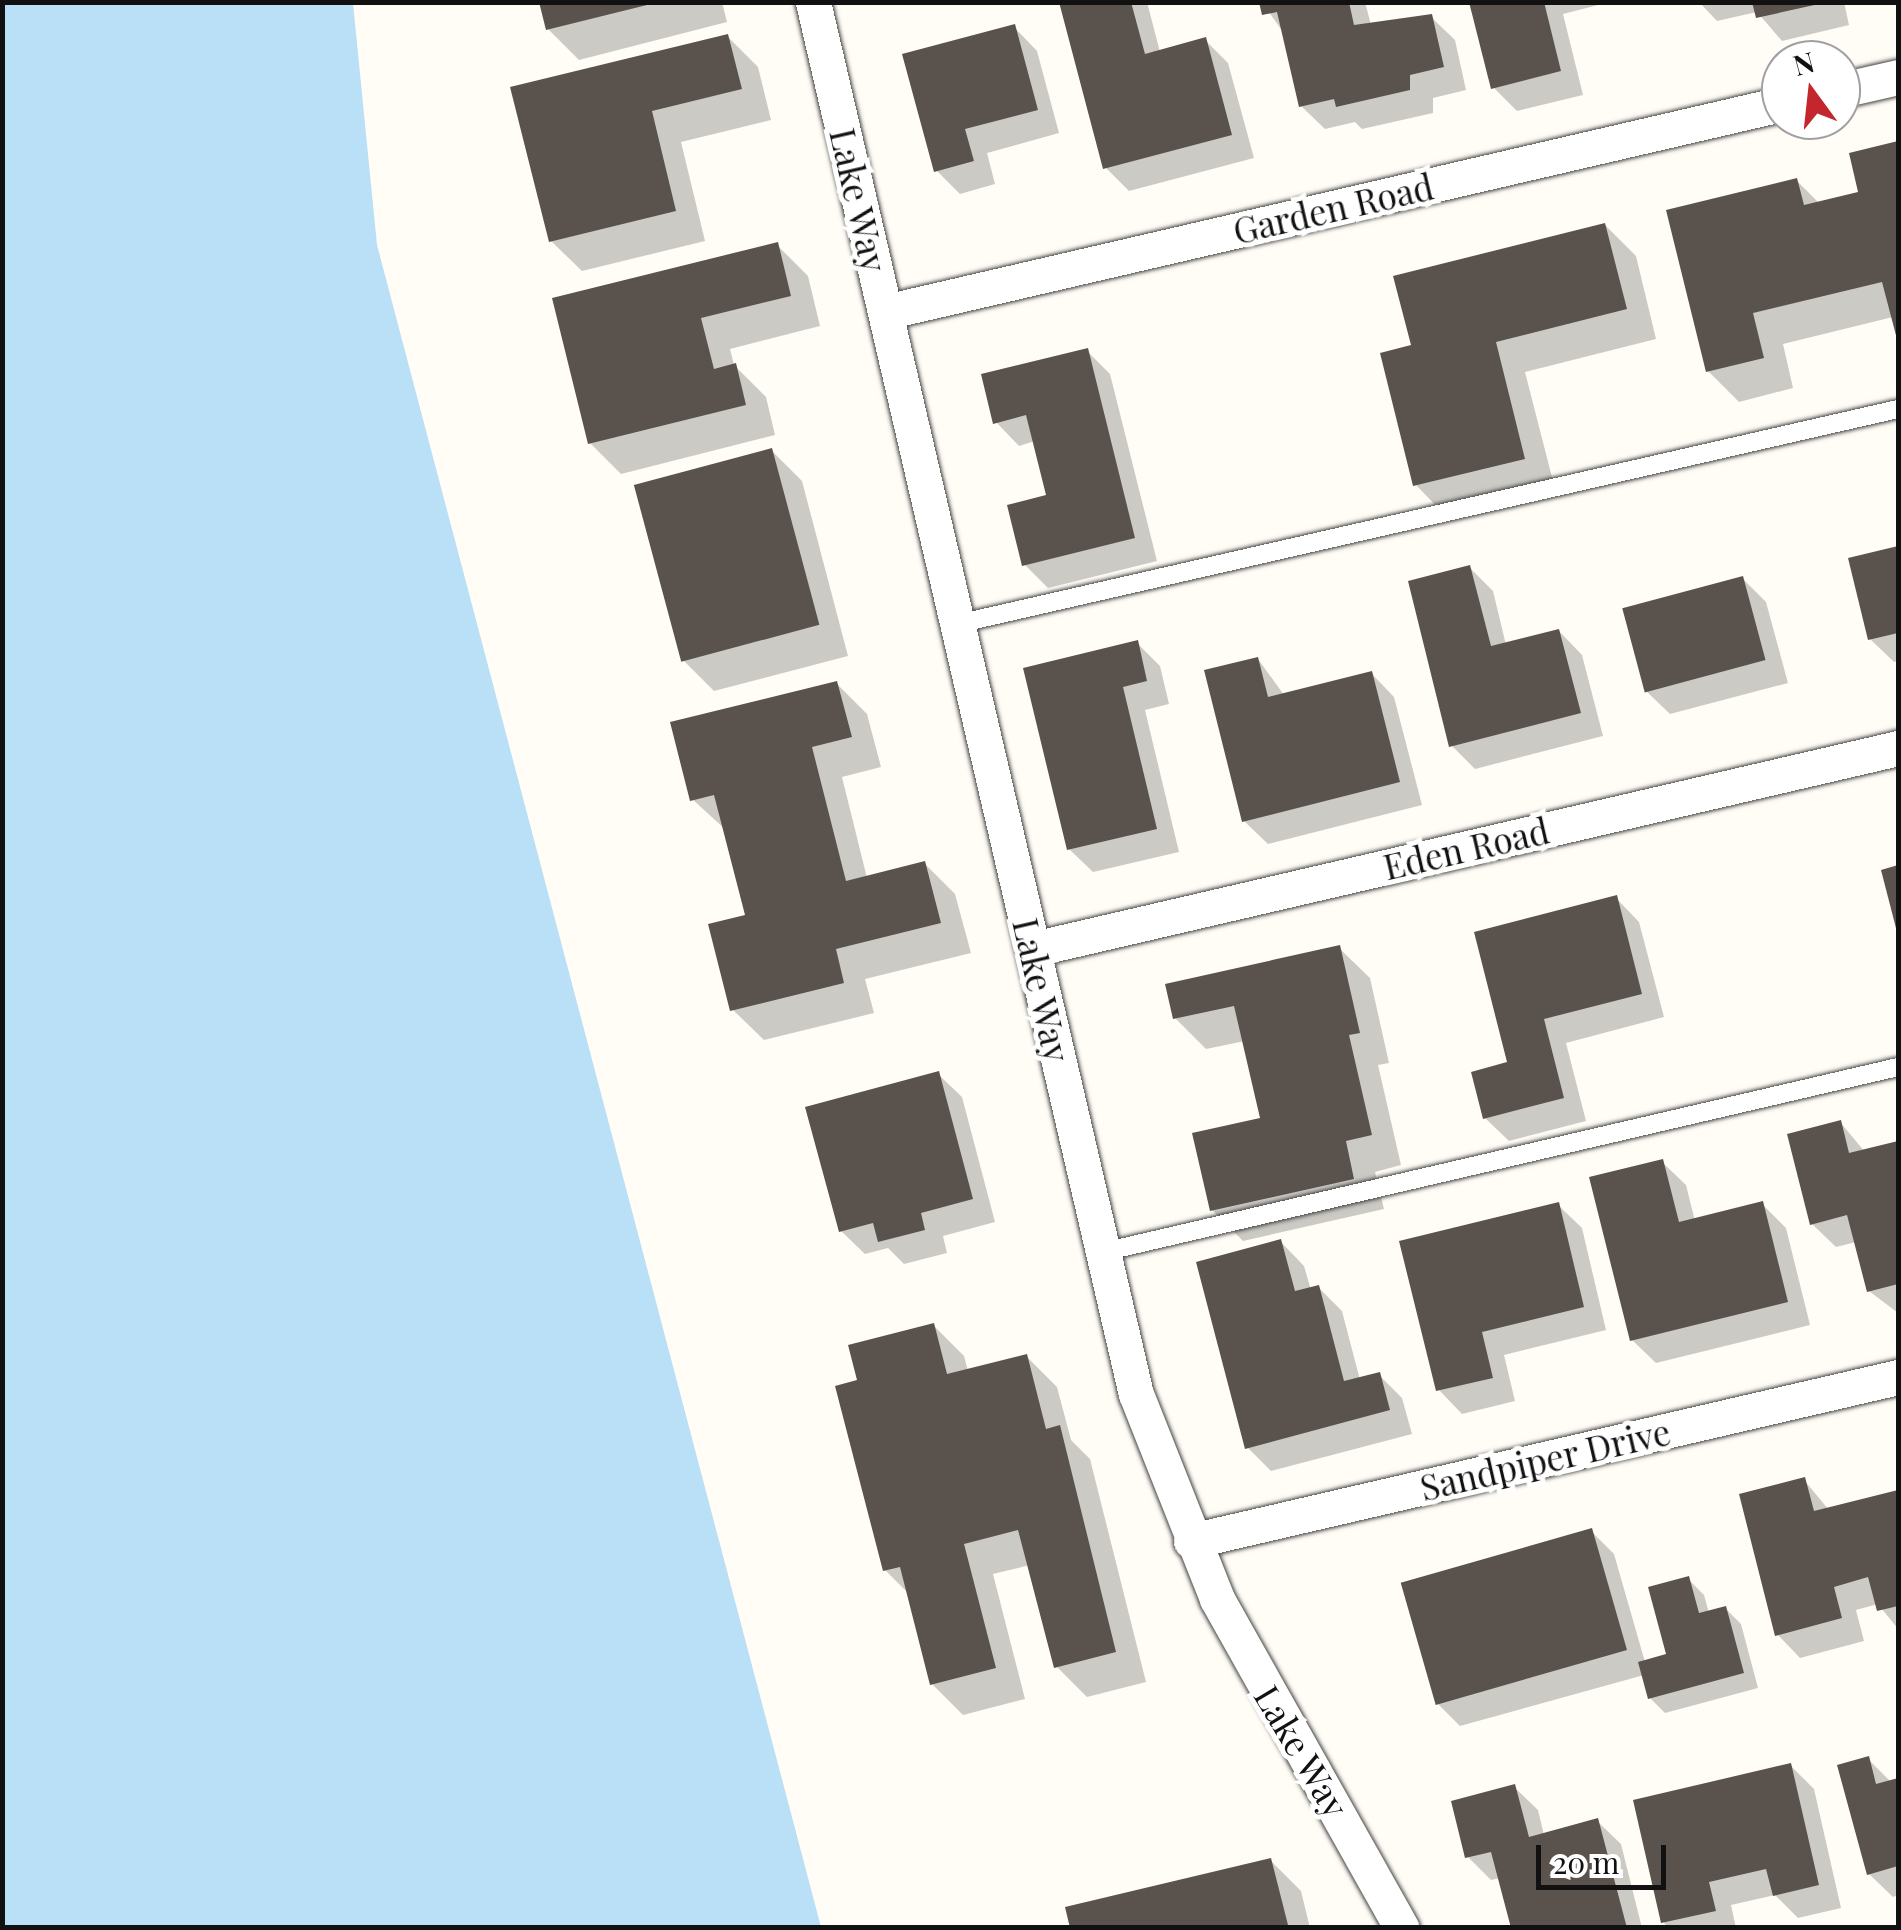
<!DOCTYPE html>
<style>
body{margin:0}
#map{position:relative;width:1901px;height:1930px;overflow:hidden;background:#fffdf5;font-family:"Playfair Display",serif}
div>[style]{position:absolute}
.water>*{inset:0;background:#b9e0f7}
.shadow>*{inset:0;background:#0003}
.building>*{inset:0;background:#5a524d;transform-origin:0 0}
.roads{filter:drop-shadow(0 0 2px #444) drop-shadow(0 0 2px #444)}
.lane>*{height:18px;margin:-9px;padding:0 9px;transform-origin:9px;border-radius:9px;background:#fff}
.street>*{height:35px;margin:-17.5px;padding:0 17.5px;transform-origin:17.5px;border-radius:17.5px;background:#fff}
span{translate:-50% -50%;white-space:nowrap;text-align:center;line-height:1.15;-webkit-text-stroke:10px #fff;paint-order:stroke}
.street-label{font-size:35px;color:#111}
.frame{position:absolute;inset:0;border:5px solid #111;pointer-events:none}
.north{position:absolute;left:1761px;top:40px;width:100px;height:100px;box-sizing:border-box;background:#fff;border:2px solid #a0a0a0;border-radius:50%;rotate:345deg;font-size:28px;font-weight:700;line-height:40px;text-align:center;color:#111}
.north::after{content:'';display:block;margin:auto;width:35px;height:45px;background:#c4262e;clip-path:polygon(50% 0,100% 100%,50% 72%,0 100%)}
.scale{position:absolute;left:1536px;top:1845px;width:130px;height:45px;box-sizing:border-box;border:5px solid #111;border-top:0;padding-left:12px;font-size:30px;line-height:35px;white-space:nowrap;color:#111;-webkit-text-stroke:8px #fff;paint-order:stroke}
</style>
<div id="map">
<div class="water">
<div style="clip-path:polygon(3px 2px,353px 3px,377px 245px,821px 1927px,3px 1927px)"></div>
</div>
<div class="shadow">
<div style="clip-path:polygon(527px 2px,722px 2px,727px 22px,579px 60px,548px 29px,542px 5px)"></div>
<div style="clip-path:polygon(1061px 2px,1147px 2px,1160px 52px,1205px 40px,1228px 63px,1254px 158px,1129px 191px,1106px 168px)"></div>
<div style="clip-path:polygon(1262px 2px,1365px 2px,1371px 25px,1431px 17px,1455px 40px,1466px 90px,1433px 98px,1433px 113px,1362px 129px,1355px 122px,1325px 129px,1301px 106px,1285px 35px)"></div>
<div style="clip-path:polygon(1472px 2px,1610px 2px,1563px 14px,1583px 95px,1517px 111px,1494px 88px)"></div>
<div style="clip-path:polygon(1699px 2px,1844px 2px,1849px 25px,1782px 41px,1757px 12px,1717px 21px)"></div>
<div style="clip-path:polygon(1014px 27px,1037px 51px,1059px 133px,987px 153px,995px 184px,960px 194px,936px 170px)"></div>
<div style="clip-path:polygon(727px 36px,758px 67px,771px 120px,681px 142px,705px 241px,582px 271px,551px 241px,514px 88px)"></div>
<div style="clip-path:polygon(1898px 143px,1898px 338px,1893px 317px,1783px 344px,1793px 388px,1739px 402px,1708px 371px,1797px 181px,1820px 204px,1861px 194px,1852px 155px)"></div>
<div style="clip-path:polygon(1605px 225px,1636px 256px,1656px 339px,1525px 372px,1555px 489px,1446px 516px,1416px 485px,1414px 347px)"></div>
<div style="clip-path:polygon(777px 245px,808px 276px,820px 326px,730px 349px,734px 365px,766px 397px,775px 435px,621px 474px,590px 443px,555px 300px)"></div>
<div style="clip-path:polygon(1087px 351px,1110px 374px,1157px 561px,1048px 588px,1024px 564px,1049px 497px,1035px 441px,1019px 446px,996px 422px)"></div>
<div style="clip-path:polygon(771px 450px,802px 481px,848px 656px,714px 691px,683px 660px)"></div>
<div style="clip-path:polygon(1898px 548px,1898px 661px,1894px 662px,1870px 639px,1851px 560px)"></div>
<div style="clip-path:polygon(1470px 568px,1493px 591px,1506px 645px,1559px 631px,1582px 655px,1603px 736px,1475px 769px,1452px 746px)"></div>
<div style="clip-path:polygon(1742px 578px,1766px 602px,1788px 683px,1670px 714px,1646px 691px)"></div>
<div style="clip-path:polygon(1137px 643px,1160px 666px,1169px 704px,1145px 710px,1179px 852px,1093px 872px,1069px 849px)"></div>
<div style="clip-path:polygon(1258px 659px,1284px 695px,1371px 673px,1394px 697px,1422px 805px,1268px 844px,1244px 821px)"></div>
<div style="clip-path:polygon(836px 683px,867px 714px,881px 767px,842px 777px,867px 878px,925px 864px,955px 894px,971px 953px,865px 979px,874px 1013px,764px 1040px,733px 1010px,748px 916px,726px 830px,692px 799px)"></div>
<div style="clip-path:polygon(1616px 898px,1639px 922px,1664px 1017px,1566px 1043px,1586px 1121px,1509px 1141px,1485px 1118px,1510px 1064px)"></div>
<div style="clip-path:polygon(1339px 948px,1370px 978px,1389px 1063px,1378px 1065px,1401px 1165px,1375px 1172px,1384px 1209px,1243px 1241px,1212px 1210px,1263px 1120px,1245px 1041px,1206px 1049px,1175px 1018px)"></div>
<div style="clip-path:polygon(938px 1074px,962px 1097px,995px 1222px,943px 1236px,947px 1253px,904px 1264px,888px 1248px,865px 1254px,841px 1231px)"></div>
<div style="clip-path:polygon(1840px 1122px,1865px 1152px,1898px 1143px,1898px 1313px,1869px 1291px,1856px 1242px,1836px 1247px,1812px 1224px)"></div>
<div style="clip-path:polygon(1662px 1162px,1686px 1185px,1695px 1221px,1762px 1204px,1786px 1228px,1810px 1325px,1656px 1363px,1632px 1340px)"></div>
<div style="clip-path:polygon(1558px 1205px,1582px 1228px,1606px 1330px,1504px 1355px,1515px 1401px,1462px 1414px,1439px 1390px)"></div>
<div style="clip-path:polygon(1281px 1242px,1304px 1266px,1311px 1290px,1319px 1288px,1342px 1311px,1360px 1380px,1379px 1375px,1402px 1398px,1412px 1434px,1271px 1471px,1247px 1447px)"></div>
<div style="clip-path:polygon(934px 1326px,964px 1356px,968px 1371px,1026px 1356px,1057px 1387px,1071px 1440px,1090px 1459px,1146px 1682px,1087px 1697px,1056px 1666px,1030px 1565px,993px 1574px,1025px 1699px,963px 1715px,932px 1684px,909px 1594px,885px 1570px,860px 1382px)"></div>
<div style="clip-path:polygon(1804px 1480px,1829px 1510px,1898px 1493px,1898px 1629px,1878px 1604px,1856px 1610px,1864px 1641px,1800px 1658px,1777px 1634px)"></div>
<div style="clip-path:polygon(1591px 1531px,1614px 1554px,1645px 1662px,1669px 1656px,1688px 1579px,1704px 1595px,1709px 1613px,1725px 1608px,1741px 1624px,1758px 1688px,1665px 1713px,1650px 1698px,1644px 1675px,1460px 1726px,1437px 1703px)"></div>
<div style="clip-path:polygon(1868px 1759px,1891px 1782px,1898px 1780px,1898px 1895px,1893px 1897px,1869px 1874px)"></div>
<div style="clip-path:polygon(1790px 1765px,1814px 1789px,1841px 1908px,1798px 1918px,1775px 1895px,1731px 1905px,1736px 1928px,1669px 1928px,1663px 1922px)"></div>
<div style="clip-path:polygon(1514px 1787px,1538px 1810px,1544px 1835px,1597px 1821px,1621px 1844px,1642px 1928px,1513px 1928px,1500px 1878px,1491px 1880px,1468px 1857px)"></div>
<div style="clip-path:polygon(1270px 1860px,1301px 1891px,1310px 1928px,1073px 1928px)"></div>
</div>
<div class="building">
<div style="clip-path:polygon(539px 2px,651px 2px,651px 4px,546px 30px)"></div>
<div style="clip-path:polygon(1059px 2px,1131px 2px,1145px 54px,1206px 37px,1232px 135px,1103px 169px)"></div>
<div style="clip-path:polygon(1259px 2px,1349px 2px,1354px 25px,1432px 14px,1444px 67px,1410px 75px,1410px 90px,1336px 107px,1334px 99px,1299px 107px,1277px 12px,1262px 15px)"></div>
<div style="clip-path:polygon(1469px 2px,1544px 2px,1561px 71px,1491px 89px)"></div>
<div style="clip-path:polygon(1752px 2px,1819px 2px,1819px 4px,1756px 18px)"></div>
<div style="clip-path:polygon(1015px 24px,1038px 110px,965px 129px,974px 161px,934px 172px,902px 54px)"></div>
<div style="clip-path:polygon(728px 34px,742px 89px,652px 111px,676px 211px,549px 242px,510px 87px)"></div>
<div style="clip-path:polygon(1898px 141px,1898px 343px,1882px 282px,1753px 313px,1764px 358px,1706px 372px,1666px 210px,1797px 178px,1804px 205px,1858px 192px,1849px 153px)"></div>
<div style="clip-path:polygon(1605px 223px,1627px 309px,1496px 342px,1525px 459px,1413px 486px,1380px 353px,1411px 345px,1393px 276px)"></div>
<div style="clip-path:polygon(778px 242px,791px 296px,701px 318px,714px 369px,736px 363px,746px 405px,588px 444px,552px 298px)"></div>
<div style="clip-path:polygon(1088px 348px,1135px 538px,1022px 566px,1007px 505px,1046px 495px,1026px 415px,993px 424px,981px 374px)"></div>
<div style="left:772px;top:448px;width:183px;height:143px;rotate:75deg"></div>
<div style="clip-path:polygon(1898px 546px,1898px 633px,1868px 640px,1848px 558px)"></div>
<div style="clip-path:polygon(1470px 565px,1491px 646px,1559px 629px,1581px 713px,1449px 747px,1408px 581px)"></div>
<div style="left:1743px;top:576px;width:87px;height:125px;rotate:75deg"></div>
<div style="clip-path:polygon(1138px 640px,1147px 681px,1123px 687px,1157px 829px,1067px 850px,1023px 668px)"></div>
<div style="clip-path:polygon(1258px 657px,1268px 697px,1372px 671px,1400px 782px,1242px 822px,1204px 670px)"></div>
<div style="clip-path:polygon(837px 681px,852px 737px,812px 747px,846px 881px,925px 861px,941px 923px,836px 949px,844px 983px,730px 1011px,708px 924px,745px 915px,714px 795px,690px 801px,670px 722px)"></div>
<div style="clip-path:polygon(1898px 865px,1898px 931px,1897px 932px,1881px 870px)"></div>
<div style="clip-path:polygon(1617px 895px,1642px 994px,1544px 1019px,1564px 1098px,1483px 1119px,1471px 1072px,1507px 1062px,1474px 932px)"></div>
<div style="clip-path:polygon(1340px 945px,1360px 1033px,1349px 1035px,1372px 1135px,1346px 1141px,1354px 1179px,1210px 1211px,1192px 1133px,1260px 1118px,1234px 1006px,1173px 1019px,1165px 984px)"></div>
<div style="clip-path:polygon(939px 1071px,973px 1199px,921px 1213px,925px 1230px,878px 1242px,873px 1223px,839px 1232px,805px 1107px)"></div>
<div style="clip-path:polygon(1841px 1120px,1849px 1153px,1898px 1141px,1898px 1284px,1867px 1292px,1847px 1215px,1810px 1225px,1787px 1134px)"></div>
<div style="clip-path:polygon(1663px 1159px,1679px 1222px,1763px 1201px,1788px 1302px,1630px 1341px,1589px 1177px)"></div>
<div style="clip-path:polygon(1559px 1202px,1584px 1307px,1482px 1332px,1493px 1378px,1436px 1391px,1399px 1241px)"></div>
<div style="clip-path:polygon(1281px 1239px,1295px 1291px,1319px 1285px,1344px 1381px,1380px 1372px,1390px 1410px,1245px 1449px,1196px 1262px)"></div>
<div style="clip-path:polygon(934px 1323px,947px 1374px,1027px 1354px,1046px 1429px,1060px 1425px,1116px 1652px,1054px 1668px,1018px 1530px,964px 1544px,996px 1668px,930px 1685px,900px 1567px,883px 1571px,835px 1386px,857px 1380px,848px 1345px)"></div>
<div style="clip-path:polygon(1805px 1477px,1814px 1511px,1898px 1490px,1898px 1606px,1877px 1611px,1868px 1577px,1834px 1587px,1842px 1618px,1775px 1636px,1739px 1494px)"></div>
<div style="left:1592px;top:1528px;width:127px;height:199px;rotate:74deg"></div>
<div style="clip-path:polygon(1689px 1576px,1699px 1613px,1726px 1606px,1744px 1673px,1648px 1699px,1638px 1662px,1666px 1654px,1648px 1587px)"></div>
<div style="clip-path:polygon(1869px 1756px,1876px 1784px,1898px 1778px,1898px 1866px,1867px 1875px,1837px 1765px)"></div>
<div style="clip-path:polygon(1791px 1763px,1819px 1885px,1773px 1896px,1766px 1869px,1709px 1882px,1716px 1911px,1661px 1923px,1633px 1800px)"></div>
<div style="clip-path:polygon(1515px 1784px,1529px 1837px,1598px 1818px,1627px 1928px,1511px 1928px,1491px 1852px,1465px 1858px,1451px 1801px)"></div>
<div style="clip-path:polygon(1271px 1858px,1288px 1925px,1070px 1928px,1065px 1907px)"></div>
</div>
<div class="roads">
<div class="lane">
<div style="left:957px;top:624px;width:965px;rotate:-12.87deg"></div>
<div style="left:1103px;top:1252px;width:816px;rotate:-13.1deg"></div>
</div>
<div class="street">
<div style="left:813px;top:2px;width:1429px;rotate:76.94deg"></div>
<div style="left:1136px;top:1394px;width:220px;rotate:68.4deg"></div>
<div style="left:1217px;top:1599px;width:377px;rotate:60.7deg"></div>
<div style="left:1841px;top:90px;width:58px;rotate:-12.8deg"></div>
<div style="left:885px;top:312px;width:920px;rotate:-13.07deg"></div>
<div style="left:1033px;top:949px;width:888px;rotate:-13.08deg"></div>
<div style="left:1191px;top:1541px;width:726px;rotate:-13.06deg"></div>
</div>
</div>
<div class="street-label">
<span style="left:859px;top:200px;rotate:77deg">Lake Way</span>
<span style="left:1333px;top:208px;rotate:-13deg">Garden Road</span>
<span style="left:1466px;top:848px;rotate:-13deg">Eden Road</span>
<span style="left:1042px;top:990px;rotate:77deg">Lake Way</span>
<span style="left:1545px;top:1459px;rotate:-13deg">Sandpiper Drive</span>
<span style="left:1302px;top:1751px;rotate:59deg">Lake Way</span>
</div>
<div class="frame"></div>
<div class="north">N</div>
<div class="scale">20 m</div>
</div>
